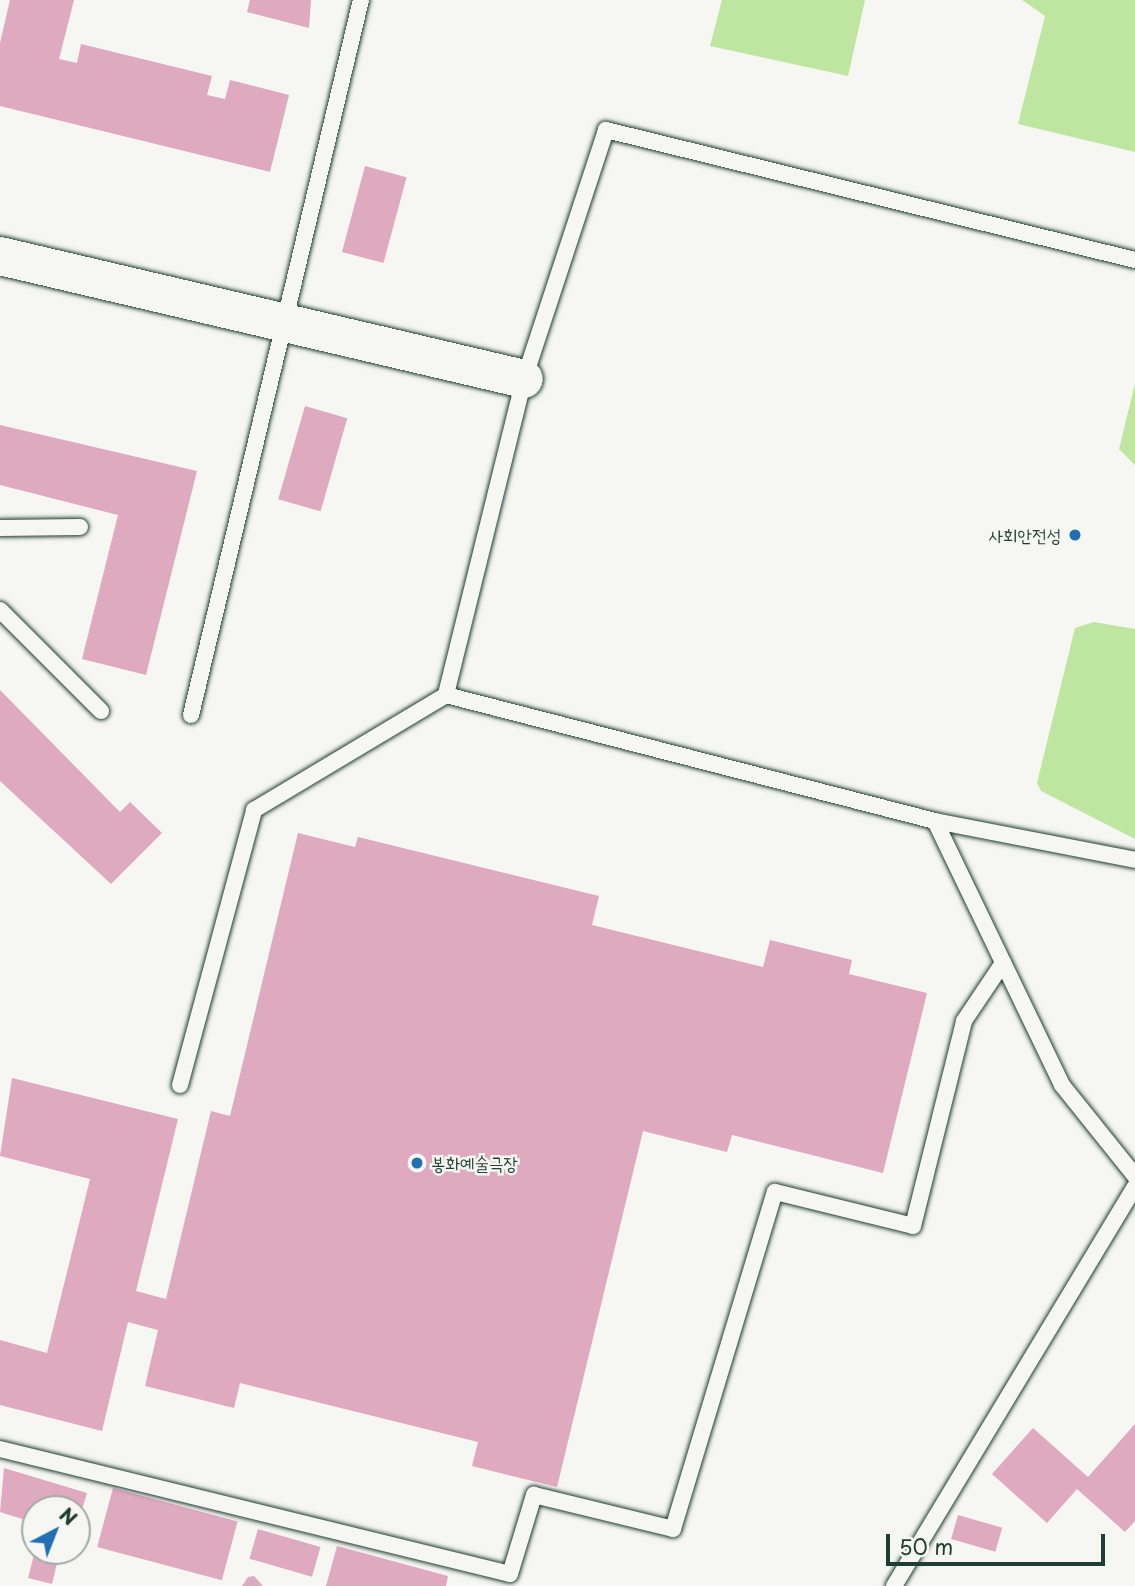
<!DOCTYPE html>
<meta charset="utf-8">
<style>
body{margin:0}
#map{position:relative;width:1135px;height:1586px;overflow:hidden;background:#f6f6f2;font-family:"Playpen Sans","Poor Story",sans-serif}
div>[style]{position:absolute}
.green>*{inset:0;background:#bfe6a1}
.building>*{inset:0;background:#dfa9c0;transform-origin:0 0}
.roads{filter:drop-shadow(0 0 2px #1f3d34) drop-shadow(0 0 2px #1f3d34)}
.service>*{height:16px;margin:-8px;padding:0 8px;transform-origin:8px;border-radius:8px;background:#f6f6f2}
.tertiary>*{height:38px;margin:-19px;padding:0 19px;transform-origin:19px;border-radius:19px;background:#f6f6f2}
.dots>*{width:19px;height:19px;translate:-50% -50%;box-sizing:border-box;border:4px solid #f6f6f2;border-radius:50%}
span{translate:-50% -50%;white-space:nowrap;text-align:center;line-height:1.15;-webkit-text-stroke:5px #f6f6f2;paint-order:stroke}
.poi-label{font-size:18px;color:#1f3d34}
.right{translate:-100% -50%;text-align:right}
.left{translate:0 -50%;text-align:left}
.north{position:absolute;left:21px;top:1495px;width:70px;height:70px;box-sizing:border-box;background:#f6f6f2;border:2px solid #a0aca6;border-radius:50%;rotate:42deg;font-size:19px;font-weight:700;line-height:28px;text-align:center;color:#1f3d34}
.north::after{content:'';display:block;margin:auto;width:24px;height:32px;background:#1f6fb2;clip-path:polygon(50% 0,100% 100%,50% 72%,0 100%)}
.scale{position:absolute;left:886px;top:1534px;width:219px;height:32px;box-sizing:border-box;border:4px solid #1f3d34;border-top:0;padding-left:9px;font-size:21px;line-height:24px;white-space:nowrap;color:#1f3d34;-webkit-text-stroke:5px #f6f6f2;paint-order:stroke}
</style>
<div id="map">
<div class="green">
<div style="clip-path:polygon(722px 0,865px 0,848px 76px,710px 46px)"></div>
<div style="clip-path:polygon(1022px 0,1135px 0,1135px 152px,1018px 124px,1045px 16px)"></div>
<div style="clip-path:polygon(1135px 384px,1135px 465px,1119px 449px)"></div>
<div style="clip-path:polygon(1094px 622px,1135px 629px,1135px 839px,1041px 791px,1037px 783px,1075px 628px)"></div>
</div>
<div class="building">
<div style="clip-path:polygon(10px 0,74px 0,59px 59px,77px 63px,81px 44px,212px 76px,207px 95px,225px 99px,230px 80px,289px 95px,270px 172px,0 106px,0 43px)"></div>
<div style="clip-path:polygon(250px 0,311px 0,309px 28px,247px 12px)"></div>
<div style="left:365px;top:166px;width:43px;height:89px;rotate:15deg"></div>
<div style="left:305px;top:406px;width:44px;height:97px;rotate:16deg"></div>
<div style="clip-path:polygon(0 425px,197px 471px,146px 675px,82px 659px,118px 515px,0 485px)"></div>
<div style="clip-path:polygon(0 690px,120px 812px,130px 802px,162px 833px,111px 884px,0 781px)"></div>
<div style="clip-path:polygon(298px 833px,355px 847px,358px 837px,599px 896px,592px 925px,763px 967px,770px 940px,852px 960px,849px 974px,927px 993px,883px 1173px,732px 1135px,727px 1152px,643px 1131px,557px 1487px,472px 1466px,478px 1442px,240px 1383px,234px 1408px,145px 1386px,158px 1330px,128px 1322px,102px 1431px,0 1405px,0 1340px,47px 1353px,90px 1179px,0 1156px,12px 1078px,178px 1119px,136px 1291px,166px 1299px,211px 1111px,230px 1116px)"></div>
<div style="clip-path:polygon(1135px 1424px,1135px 1521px,1125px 1532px,1077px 1489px,1047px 1523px,992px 1474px,1033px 1428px,1088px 1477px)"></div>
<div style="clip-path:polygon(4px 1468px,87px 1493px,78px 1523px,77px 1509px,35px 1509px,35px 1523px,0 1512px)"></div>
<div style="left:113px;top:1488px;width:129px;height:61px;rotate:15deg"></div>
<div style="left:958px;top:1515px;width:46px;height:25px;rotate:16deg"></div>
<div style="left:258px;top:1529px;width:65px;height:31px;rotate:16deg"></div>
<div style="clip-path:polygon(337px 1546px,448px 1576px,446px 1586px,326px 1586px)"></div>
<div style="clip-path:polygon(35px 1551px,60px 1551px,52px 1584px,28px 1578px)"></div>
<div style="clip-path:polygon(254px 1576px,263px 1586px,242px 1586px,248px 1577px)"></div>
</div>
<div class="roads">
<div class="service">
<div style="left:1135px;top:260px;width:545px;rotate:-166.19deg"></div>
<div style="left:606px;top:130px;width:262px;rotate:108.2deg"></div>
<div style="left:524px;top:379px;width:325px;rotate:103.9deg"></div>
<div style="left:446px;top:695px;width:505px;rotate:14.45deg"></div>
<div style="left:935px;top:821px;width:204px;rotate:11deg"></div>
<div style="left:0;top:528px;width:80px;rotate:-0.7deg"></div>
<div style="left:0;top:610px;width:143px;rotate:45deg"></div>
<div style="left:191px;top:715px;width:735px;rotate:-76.63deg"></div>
<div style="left:935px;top:821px;width:293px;rotate:64.3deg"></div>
<div style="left:1062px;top:1085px;width:117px;rotate:51.3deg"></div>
<div style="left:180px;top:1085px;width:285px;rotate:-74.9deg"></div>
<div style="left:254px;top:810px;width:224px;rotate:-30.9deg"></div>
<div style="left:0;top:1449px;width:525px;rotate:13.77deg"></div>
<div style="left:510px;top:1574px;width:83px;rotate:-73.1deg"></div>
<div style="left:534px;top:1495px;width:143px;rotate:13.7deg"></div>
<div style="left:673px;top:1529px;width:352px;rotate:-73.2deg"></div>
<div style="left:775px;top:1192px;width:142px;rotate:13.8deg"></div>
<div style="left:913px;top:1226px;width:211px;rotate:-76deg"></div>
<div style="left:964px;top:1021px;width:70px;rotate:-56.1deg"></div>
<div style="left:894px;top:1586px;width:466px;rotate:-58.9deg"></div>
</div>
<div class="tertiary">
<div style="left:0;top:256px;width:538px;rotate:13.21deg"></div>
</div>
</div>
<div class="dots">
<div style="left:1075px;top:535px;background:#1f6fb2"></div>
<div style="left:417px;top:1163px;background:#1f6fb2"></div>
</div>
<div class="poi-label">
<span class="right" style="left:1061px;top:535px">사회안전성</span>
<span class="left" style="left:431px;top:1163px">봉화예술극장</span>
</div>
<div class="north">N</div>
<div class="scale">50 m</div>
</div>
